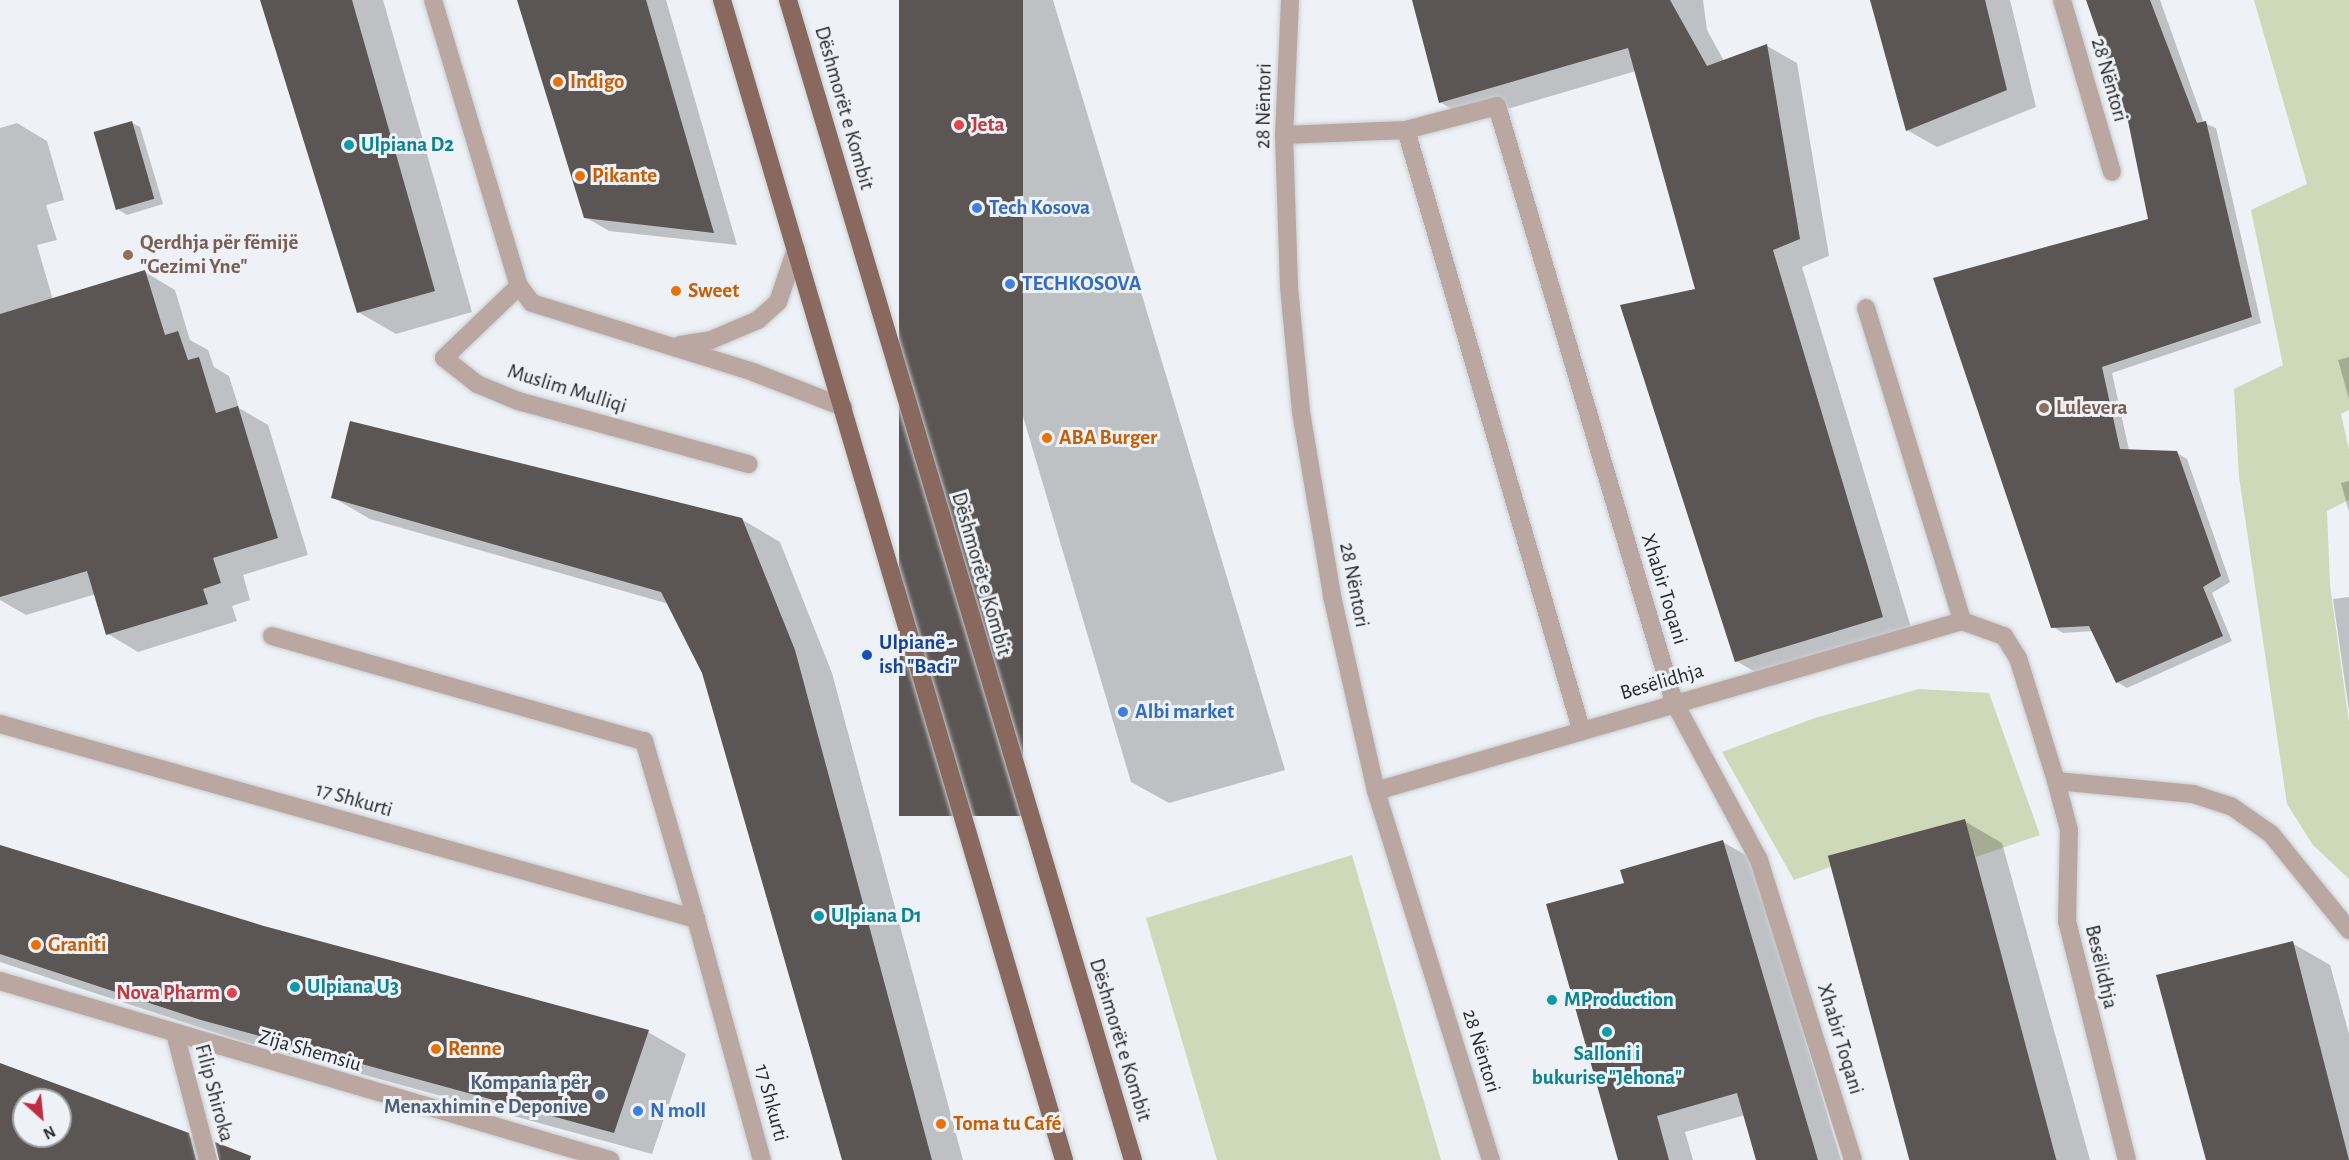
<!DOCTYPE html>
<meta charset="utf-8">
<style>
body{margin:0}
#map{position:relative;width:2349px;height:1160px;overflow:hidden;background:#eef2f6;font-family:"Alegreya Sans",sans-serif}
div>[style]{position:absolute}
.green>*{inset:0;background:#cdd9b8}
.shadow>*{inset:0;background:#0003}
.building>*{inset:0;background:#5b5654;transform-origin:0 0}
.roads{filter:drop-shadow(0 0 2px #caced1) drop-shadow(0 0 2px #caced1)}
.service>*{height:18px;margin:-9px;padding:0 9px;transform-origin:9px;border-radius:9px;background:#baa7a1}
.minor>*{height:18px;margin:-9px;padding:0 9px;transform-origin:9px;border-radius:9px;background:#baa7a1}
.primary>*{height:18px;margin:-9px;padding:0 9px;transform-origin:9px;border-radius:9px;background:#89695f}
.dots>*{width:16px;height:16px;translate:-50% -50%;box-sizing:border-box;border:3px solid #eef2f6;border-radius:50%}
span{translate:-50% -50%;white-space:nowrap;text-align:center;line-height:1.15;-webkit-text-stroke:6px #eef2f6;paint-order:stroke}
.street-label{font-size:21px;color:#27292a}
.food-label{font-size:21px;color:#c56008;font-weight:700}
.left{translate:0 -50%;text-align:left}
.health-label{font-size:21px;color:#be3a42;font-weight:700}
.right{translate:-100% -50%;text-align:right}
.culture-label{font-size:21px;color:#0d838f;font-weight:700}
.shop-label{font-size:21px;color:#366cbe;font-weight:700}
.education-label{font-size:21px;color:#785e54;font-weight:700}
.transit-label{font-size:21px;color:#164399;font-weight:700}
.service-label{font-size:21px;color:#4e5e75;font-weight:700}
.north{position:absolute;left:12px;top:1088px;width:60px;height:60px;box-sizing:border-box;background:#eef2f6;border:2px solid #9ea2a4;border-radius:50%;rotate:153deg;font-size:16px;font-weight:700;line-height:24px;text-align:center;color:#27292a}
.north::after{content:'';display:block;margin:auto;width:21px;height:27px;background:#be2d43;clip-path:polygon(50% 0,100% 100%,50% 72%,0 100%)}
</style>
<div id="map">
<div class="green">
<div style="clip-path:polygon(2254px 0,2349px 0,2349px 410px,2341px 414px,2349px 450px,2349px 500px,2327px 511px,2330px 585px,2349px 722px,2349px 879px,2313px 845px,2287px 804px,2239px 477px,2234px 389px,2283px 365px,2251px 210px,2307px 184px)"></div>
<div style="clip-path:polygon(1919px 689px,1989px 693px,2040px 835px,1976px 857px,1964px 819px,1794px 880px,1722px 752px,1815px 718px)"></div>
<div style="clip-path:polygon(1352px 855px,1441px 1160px,1217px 1160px,1146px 918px)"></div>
</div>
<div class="shadow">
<div style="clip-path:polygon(262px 0,383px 0,472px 312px,396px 334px,358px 312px)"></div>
<div style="clip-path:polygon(519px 0,666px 0,737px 245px,609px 231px,585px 217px)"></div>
<div style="clip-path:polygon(900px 0,1053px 0,1285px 770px,1169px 803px,1131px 782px)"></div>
<div style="clip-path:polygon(1414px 0,1703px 0,1707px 30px,1724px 61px,1767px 46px,1797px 63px,1829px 256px,1802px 267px,1913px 634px,1766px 678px,1736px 661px,1697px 290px,1636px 71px,1470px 120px,1440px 102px)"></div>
<div style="clip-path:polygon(1871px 0,2010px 0,2036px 107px,1937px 147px,1907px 130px)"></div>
<div style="clip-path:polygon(2091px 0,2160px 0,2204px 123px,2216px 128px,2261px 323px,2112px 373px,2129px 450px,2177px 453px,2187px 459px,2230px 582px,2212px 593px,2232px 641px,2127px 688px,2117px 682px,2093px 631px,2063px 633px,2053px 627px,1935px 279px,2149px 220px,2129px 121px)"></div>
<div style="clip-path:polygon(17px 123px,47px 141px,64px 200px,46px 205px,57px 240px,37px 245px,53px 300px,145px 272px,175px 290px,190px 340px,208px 350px,214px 367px,229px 376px,239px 408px,268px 425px,308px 555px,243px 575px,250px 600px,232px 606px,237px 621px,138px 652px,108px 634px,96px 594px,26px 615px,0 600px,0 128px)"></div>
<div style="clip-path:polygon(132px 123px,140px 127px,163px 204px,127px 215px,119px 210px)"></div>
<div style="clip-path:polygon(2349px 357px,2349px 399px,2338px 360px)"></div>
<div style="clip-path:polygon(2349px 481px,2349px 512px,2341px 483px)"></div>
<div style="clip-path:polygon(332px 497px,741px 519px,780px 542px,832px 673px,963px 1160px,843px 1160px,703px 672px,669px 604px,370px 519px)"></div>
<div style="clip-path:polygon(2349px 597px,2349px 711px,2333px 599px)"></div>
<div style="clip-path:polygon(1964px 821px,2002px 843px,2090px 1160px,1913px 1160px)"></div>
<div style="clip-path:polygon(1723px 842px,1751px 858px,1841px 1160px,1758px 1160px,1745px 1115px,1685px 1132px,1693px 1160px,1619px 1160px,1626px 884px)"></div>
<div style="clip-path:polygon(0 847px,264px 927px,648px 1032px,686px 1054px,652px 1154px,241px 1041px,0 962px)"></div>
<div style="clip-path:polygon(2292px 943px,2330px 965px,2349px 1034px,2349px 1160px,2208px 1160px)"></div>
<div style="clip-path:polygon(evenodd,0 1064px,182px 1132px,204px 1144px,199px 1160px,0 1160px,0 1064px,24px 1100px,60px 1100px,60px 1136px,24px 1136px,24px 1100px)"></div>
</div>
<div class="building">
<div style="clip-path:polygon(260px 0,352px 0,435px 291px,357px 313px)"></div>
<div style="clip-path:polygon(517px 0,646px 0,714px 233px,584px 218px)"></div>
<div style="left:899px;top:0;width:124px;height:816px"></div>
<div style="clip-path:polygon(1412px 0,1670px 0,1707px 66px,1767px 44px,1800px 239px,1773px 250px,1883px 617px,1735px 662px,1620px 305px,1695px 289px,1628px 48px,1439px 103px)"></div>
<div style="clip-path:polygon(1870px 0,1985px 0,2007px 90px,1906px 131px)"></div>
<div style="clip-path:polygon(2086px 0,2150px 0,2197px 123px,2206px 121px,2252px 317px,2102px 367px,2120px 449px,2177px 451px,2221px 576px,2203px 587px,2223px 636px,2116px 683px,2089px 626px,2051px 628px,1933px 278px,2148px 219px,2128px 121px)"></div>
<div style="left:132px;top:121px;width:81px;height:40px;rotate:74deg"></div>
<div style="clip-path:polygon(145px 270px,165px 335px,178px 331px,188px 360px,199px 357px,216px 413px,238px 406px,278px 538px,213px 558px,221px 583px,203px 589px,208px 604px,106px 635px,87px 571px,0 597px,0 314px)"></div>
<div style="clip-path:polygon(350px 421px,742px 518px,795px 650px,932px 1160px,842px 1160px,702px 673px,661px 592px,331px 498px)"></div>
<div style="left:1965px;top:819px;width:354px;height:142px;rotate:75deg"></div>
<div style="clip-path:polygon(1723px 840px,1818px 1160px,1756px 1160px,1737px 1093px,1657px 1116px,1669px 1160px,1618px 1160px,1546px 904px,1624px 883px,1620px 870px)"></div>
<div style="clip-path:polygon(0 845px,264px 926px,649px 1030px,614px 1133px,201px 1020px,0 954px)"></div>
<div style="clip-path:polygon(2293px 941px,2349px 1160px,2206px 1160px,2156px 975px)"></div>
<div style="clip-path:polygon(evenodd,0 1063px,189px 1133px,196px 1160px,0 1160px,0 1063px,24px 1100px,60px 1100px,60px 1136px,24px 1136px,24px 1100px)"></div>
<div style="clip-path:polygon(215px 1142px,251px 1156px,250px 1160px,219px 1160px)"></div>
</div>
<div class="roads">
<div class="service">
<div style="left:2062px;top:0;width:179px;rotate:73.8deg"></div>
<div style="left:1406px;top:130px;width:624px;rotate:73.71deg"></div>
<div style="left:1284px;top:135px;width:122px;rotate:-2.3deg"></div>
<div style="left:1406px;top:130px;width:94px;rotate:-14.8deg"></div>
<div style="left:1497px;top:106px;width:622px;rotate:73.46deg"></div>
<div style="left:1674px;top:702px;width:179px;rotate:61.7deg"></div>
<div style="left:1759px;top:860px;width:314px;rotate:72.6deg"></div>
<div style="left:519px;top:286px;width:104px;rotate:136.2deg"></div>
<div style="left:444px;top:358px;width:42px;rotate:38.2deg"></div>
<div style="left:477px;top:384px;width:44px;rotate:22.5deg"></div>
<div style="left:518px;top:401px;width:239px;rotate:15.3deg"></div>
<div style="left:1866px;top:308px;width:327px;rotate:72.9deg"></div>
<div style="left:272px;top:636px;width:387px;rotate:15.8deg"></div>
<div style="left:644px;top:741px;width:185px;rotate:73.7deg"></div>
<div style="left:0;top:724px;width:723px;rotate:15.65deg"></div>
<div style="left:696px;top:919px;width:250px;rotate:74.7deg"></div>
<div style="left:176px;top:1037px;width:127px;rotate:75.4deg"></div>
<div style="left:2127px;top:1160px;width:245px;rotate:-104.1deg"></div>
<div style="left:2067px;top:922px;width:92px;rotate:-88.8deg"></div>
<div style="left:2069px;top:830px;width:51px;rotate:-104.9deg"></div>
<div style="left:2056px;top:781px;width:138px;rotate:5.4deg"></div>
<div style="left:2193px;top:794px;width:40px;rotate:18deg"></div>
<div style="left:2231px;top:806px;width:49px;rotate:35deg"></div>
<div style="left:2271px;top:834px;width:124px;rotate:50.9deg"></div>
</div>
<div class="minor">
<div style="left:433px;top:0;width:299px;rotate:73.3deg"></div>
<div style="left:519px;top:286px;width:21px;rotate:53deg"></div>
<div style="left:532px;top:303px;width:232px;rotate:17.3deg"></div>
<div style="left:753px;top:372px;width:97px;rotate:21.3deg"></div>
<div style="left:1290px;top:0;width:135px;rotate:92.5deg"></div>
<div style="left:1284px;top:135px;width:152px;rotate:88.1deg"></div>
<div style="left:1289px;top:287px;width:126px;rotate:84.5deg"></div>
<div style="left:1301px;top:412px;width:187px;rotate:80.4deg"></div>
<div style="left:1332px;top:596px;width:200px;rotate:77.3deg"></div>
<div style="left:1376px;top:791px;width:387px;rotate:72.7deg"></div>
<div style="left:680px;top:345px;width:31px;rotate:-9deg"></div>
<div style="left:711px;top:340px;width:51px;rotate:-23.1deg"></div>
<div style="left:758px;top:320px;width:27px;rotate:-42deg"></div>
<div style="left:778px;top:302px;width:56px;rotate:-71.2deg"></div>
<div style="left:1376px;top:791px;width:610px;rotate:-16.18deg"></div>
<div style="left:1962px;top:621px;width:45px;rotate:19.7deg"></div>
<div style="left:2004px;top:636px;width:26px;rotate:58deg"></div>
<div style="left:2018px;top:658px;width:129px;rotate:72.8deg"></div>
<div style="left:0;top:981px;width:636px;rotate:16.35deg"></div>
</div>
<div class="primary">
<div style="left:722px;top:0;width:1209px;rotate:73.57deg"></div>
<div style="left:788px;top:0;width:1210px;rotate:73.44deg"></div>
</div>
</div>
<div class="dots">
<div style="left:558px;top:82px;background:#e8710a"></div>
<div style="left:959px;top:125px;background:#e0444e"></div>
<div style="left:349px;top:145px;background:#0f9aa8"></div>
<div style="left:580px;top:176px;background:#e8710a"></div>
<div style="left:977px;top:208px;background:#3f7fe0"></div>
<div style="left:128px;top:255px;background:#8d6e63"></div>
<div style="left:1010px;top:284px;background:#3f7fe0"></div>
<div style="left:676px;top:291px;background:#e8710a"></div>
<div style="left:2044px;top:408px;background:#8d6e63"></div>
<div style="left:1047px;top:438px;background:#e8710a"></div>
<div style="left:867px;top:655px;background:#1a4fb4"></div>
<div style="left:1123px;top:712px;background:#3f7fe0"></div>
<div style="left:819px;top:916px;background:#0f9aa8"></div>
<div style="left:36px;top:945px;background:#e8710a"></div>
<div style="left:295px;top:987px;background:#0f9aa8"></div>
<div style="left:232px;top:993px;background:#e0444e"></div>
<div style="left:1552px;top:1000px;background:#0f9aa8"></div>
<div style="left:1607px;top:1032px;background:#0f9aa8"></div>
<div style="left:436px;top:1049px;background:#e8710a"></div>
<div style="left:600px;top:1095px;background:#5c6f8a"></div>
<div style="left:638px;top:1111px;background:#3f7fe0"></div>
<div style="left:941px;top:1124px;background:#e8710a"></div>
</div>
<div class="street-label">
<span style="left:2109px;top:80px;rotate:74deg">28 Nëntori</span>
<span style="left:1264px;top:106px;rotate:-89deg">28 Nëntori</span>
<span style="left:844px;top:108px;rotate:74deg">Dëshmorët e Kombit</span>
<span style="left:567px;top:389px;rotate:17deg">Muslim Mulliqi</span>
<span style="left:981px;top:574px;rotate:74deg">Dëshmorët e Kombit</span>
<span style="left:1354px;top:585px;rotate:79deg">28 Nëntori</span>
<span style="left:1664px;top:589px;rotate:73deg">Xhabir Toqani</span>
<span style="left:1662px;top:682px;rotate:-16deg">Besëlidhja</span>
<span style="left:354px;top:800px;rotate:16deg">17 Shkurti</span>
<span style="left:2101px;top:967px;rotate:77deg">Besëlidhja</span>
<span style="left:1840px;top:1039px;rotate:73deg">Xhabir Toqani</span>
<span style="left:1120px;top:1040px;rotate:73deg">Dëshmorët e Kombit</span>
<span style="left:310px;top:1051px;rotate:16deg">Zija Shemsiu</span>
<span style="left:1481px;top:1051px;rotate:73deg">28 Nëntori</span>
<span style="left:214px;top:1093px;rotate:75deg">Filip Shiroka</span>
<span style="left:771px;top:1103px;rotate:75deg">17 Shkurti</span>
</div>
<div class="food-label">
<span class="left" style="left:570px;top:82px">Indigo</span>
<span class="left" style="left:592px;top:176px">Pikante</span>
<span class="left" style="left:688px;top:291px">Sweet</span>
<span class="left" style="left:1059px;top:438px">ABA Burger</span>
<span class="left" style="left:48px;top:945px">Graniti</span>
<span class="left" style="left:448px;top:1049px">Renne</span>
<span class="left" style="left:953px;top:1124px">Toma tu Café</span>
</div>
<div class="health-label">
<span class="left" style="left:971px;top:125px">Jeta</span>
<span class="right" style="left:220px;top:993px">Nova Pharm</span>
</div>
<div class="culture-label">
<span class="left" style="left:361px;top:145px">Ulpiana D2</span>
<span class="left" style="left:831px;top:916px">Ulpiana D1</span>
<span class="left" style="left:307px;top:987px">Ulpiana U3</span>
<span class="left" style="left:1564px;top:1000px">MProduction</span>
<span style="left:1607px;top:1066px">Salloni i<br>bukurise "Jehona"</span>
</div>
<div class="shop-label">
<span class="left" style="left:989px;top:208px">Tech Kosova</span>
<span class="left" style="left:1022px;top:284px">TECHKOSOVA</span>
<span class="left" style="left:1135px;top:712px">Albi market</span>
<span class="left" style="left:650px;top:1111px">N moll</span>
</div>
<div class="education-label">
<span class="left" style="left:140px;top:255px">Qerdhja për fëmijë<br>"Gezimi Yne"</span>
<span class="left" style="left:2056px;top:408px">Lulevera</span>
</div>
<div class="transit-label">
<span class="left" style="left:879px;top:655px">Ulpianë -<br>ish "Baci"</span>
</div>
<div class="service-label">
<span class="right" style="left:588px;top:1095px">Kompania për<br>Menaxhimin e Deponive</span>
</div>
<div class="north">N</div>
</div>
